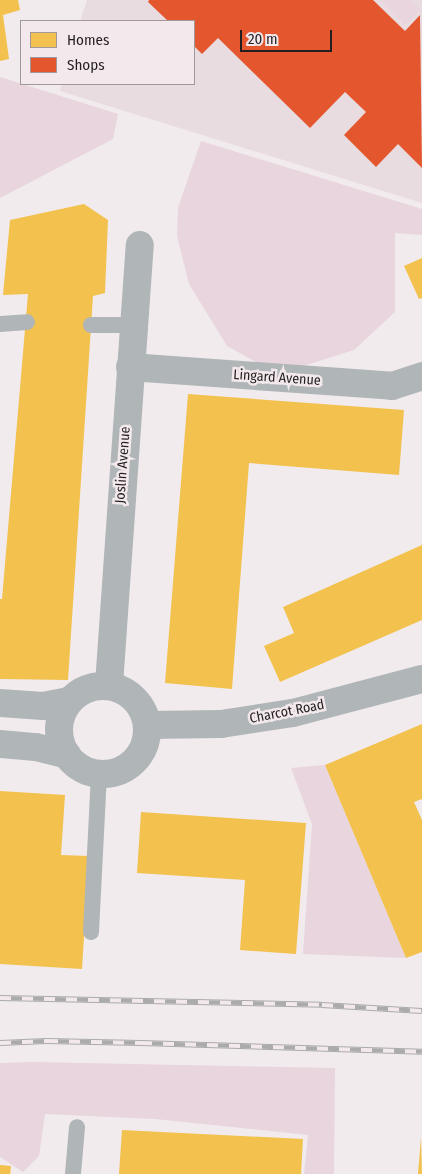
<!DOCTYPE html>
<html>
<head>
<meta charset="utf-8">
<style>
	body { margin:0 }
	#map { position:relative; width:422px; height:1174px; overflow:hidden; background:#f1ebed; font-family:"Fira Sans Condensed",sans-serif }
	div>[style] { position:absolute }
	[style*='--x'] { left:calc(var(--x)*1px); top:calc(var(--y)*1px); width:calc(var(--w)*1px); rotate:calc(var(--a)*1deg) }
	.built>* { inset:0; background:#e9dce1 }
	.green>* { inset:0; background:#e9d5dd }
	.homes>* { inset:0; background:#f2c14e; transform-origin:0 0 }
	.shops>* { inset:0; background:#e4572e }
	.service>* { height:16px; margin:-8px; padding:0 8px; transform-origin:8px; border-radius:8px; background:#b0b5b7 }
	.minor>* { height:28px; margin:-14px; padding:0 14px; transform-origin:14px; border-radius:14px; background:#b0b5b7 }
	.minor>.ring { margin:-14px; padding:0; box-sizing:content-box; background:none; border:28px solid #b0b5b7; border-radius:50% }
	.rail>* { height:5.5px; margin-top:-2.75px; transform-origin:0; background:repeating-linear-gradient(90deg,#f3e9ec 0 11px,#ababac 0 22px); box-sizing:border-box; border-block:1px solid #ababac }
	span { translate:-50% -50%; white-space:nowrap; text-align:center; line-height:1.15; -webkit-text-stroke:5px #f3e9ec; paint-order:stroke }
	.street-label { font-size:14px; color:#231f20 }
	.legend { position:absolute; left:20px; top:20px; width:175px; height:65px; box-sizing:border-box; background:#f3e9ec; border:1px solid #a0989a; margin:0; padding:6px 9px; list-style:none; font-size:15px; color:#231f20 }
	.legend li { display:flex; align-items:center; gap:10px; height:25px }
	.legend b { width:25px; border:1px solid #a0989a }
	.scale { position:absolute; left:240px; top:30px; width:92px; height:22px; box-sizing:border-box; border:2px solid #231f20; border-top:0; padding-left:6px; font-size:15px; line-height:18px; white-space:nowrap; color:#231f20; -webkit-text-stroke:4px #f3e9ec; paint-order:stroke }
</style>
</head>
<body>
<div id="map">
	<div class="built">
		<i style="clip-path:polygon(87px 0,422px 0,422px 203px,60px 91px,62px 84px,194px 84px,194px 21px,80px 21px)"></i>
	</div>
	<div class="green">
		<i style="clip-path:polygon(380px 0,411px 0,421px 10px,405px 25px)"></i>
		<i style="clip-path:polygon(0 77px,118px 114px,113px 139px,0 198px)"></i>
		<i style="clip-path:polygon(201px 141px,422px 209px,422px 235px,395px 233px,395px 312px,354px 350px,278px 374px,227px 346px,189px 284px,177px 236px,178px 208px)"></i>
		<i style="clip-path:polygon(325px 765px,406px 958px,303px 954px,312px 824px,291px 768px)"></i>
		<i style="clip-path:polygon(33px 1062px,335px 1068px,334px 1174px,304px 1174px,308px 1135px,155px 1119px,45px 1114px,39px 1156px,23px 1172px,0 1157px,0 1063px)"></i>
	</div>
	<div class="homes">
		<i style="clip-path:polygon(0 0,18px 0,20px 10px,3px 15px,9px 59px,0 61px)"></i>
		<i style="clip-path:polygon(84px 204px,108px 220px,105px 293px,93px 296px,68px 680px,0 679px,0 599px,2px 599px,28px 294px,3px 295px,10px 220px)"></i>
		<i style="clip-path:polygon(422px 258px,422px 298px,419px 299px,404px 266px)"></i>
		<i style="clip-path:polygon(188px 394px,404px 410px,399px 475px,249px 463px,232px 689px,165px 683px)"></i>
		<i style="clip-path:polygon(422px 545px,422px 620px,280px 682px,264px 646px,294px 633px,283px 607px)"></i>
		<i style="clip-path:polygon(422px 724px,422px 799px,414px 802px,422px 820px,422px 952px,406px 958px,325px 765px)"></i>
		<i style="clip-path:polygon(0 791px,65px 795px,61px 855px,89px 856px,82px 969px,0 964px)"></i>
		<i style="clip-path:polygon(141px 812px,306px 823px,296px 954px,240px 950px,245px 880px,137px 873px)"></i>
		<i style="clip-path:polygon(122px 1130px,303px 1139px,301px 1174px,119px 1174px)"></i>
		<i style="clip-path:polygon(421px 1137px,422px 1174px,418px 1174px)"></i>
		<i style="left:0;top:1165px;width:11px;height:9px;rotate:5deg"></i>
	</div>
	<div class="shops">
		<i style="clip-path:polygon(149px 0,373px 0,405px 31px,420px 15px,422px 168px,398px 144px,376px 167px,344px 135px,366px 112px,345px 92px,310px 128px,218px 38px,202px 54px,194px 46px,194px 21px,168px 21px,148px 2px)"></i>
	</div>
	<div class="service">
		<i style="--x:0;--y:324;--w:27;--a:-4"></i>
		<i style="--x:91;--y:325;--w:42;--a:0"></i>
		<i style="--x:91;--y:932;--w:157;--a:-87.1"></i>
		<i style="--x:73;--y:1174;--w:47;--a:-85.1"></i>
	</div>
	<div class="minor">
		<i style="--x:130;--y:367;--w:263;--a:4.1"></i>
		<i style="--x:392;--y:386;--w:32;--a:-18"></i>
		<i style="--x:109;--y:685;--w:441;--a:-86"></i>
		<i class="ring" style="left:59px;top:686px;width:60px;height:60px"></i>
		<i style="--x:0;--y:703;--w:43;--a:4"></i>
		<i style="--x:43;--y:706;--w:26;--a:-11"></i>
		<i style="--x:148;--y:725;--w:73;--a:-0.8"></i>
		<i style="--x:221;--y:724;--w:73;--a:-8.7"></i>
		<i style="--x:293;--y:713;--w:133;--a:-14.8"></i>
		<i style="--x:0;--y:744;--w:36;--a:5"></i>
		<i style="--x:36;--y:747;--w:32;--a:14"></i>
	</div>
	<div class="rail">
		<i style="--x:0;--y:998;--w:322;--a:1.2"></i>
		<i style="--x:322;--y:1005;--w:100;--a:3.4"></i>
		<i style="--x:0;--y:1043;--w:47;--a:-2.4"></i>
		<i style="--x:47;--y:1041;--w:94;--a:1.2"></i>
		<i style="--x:141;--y:1043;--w:281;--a:1.8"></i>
	</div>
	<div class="street-label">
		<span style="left:277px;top:378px;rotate:4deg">Lingard Avenue</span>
		<span style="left:123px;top:465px;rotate:-86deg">Joslin Avenue</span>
		<span style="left:287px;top:712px;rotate:-11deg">Charcot Road</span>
	</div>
	<ul class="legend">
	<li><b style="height:14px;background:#f2c14e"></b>Homes</li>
	<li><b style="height:14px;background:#e4572e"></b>Shops</li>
	</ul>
	<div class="scale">20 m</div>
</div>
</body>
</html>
